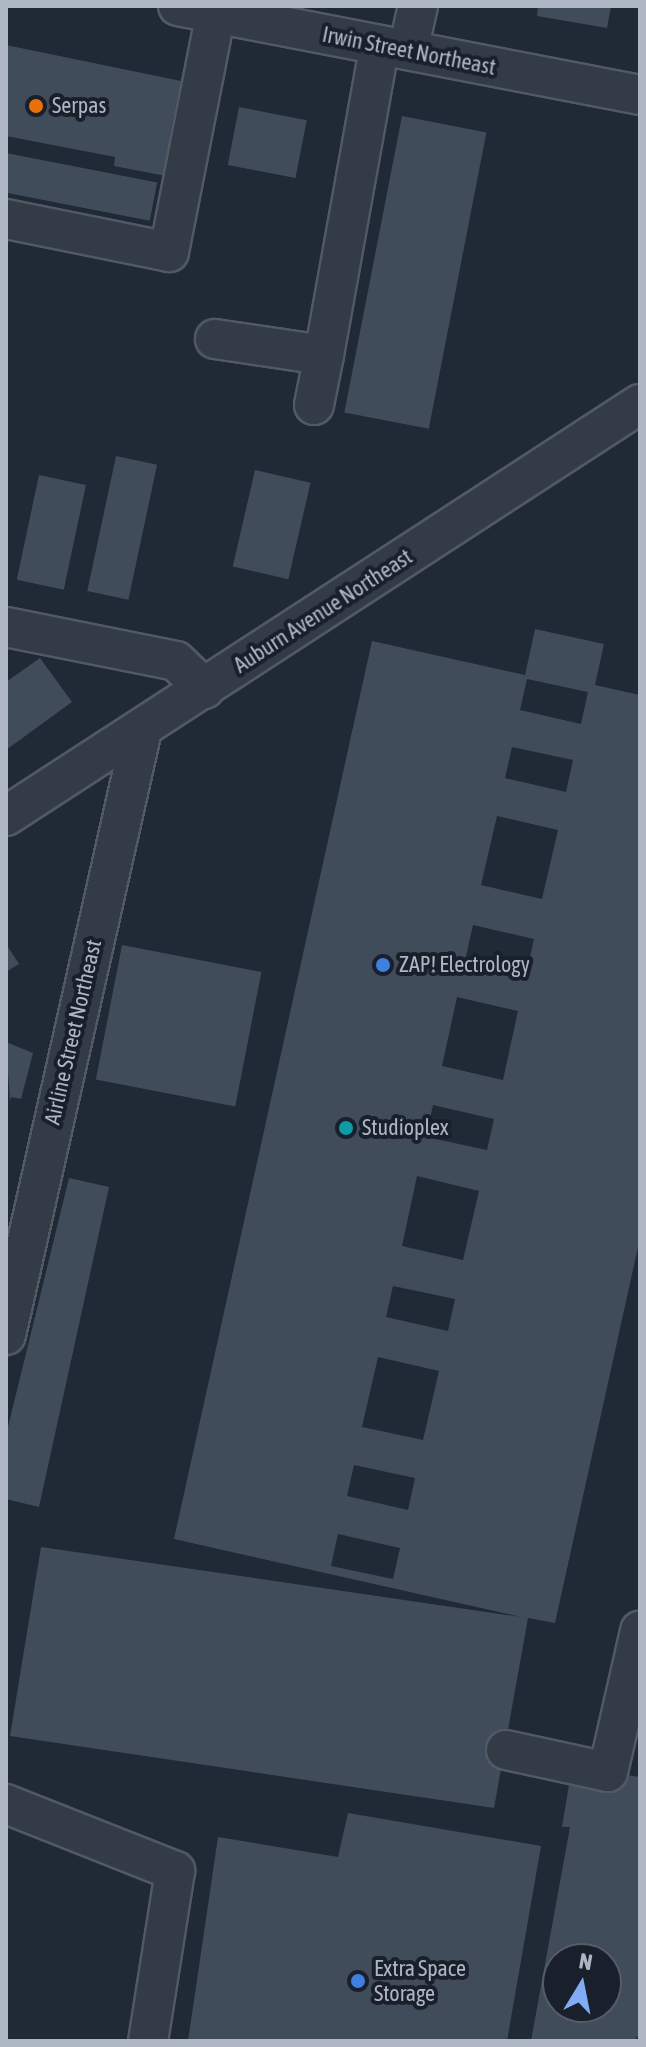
<!DOCTYPE html>
<html>
<head>
<meta charset="utf-8">
<style>
	body { margin:0 }
	#map { position:relative; width:646px; height:2047px; overflow:hidden; background:#202936; font-family:"Asap Condensed",sans-serif }
	div>[style] { position:absolute }
	[style*='--x'] { left:calc(var(--x)*1px); top:calc(var(--y)*1px); width:calc(var(--w)*1px); rotate:calc(var(--a)*1deg) }
	.building>* { inset:0; background:#414c5b; transform-origin:0 0 }
	.roads { filter:drop-shadow(2px 0 #515965) drop-shadow(-2px 0 #515965) drop-shadow(0 2px #515965) drop-shadow(0 -2px #515965) }
	.minor>* { height:38px; margin:-19px; padding:0 19px; transform-origin:19px; border-radius:19px; background:#333b47 }
	.dots>* { width:22px; height:22px; translate:-50% -50%; box-sizing:border-box; border:4px solid #19202b; border-radius:50% }
	span { translate:-50% -50%; white-space:nowrap; text-align:center; line-height:1.15; -webkit-text-stroke:8px #19202b; paint-order:stroke }
	.street-label { font-size:22px; color:#aeb6c4 }
	.poi-label { font-size:22px; color:#aeb6c4 }
	.left { translate:0 -50%; text-align:left }
	.frame { position:absolute; inset:0; border:8px solid #aeb6c4; pointer-events:none }
	.north { position:absolute; left:542px; top:1943px; width:80px; height:80px; box-sizing:border-box; background:#19202b; border:2px solid #555c68; border-radius:50%; rotate:10deg; font-size:22px; font-weight:700; line-height:32px; text-align:center; color:#aeb6c4 }
	.north::after { content:''; display:block; margin:auto; width:28px; height:36px; background:#81abf5; clip-path:polygon(50% 0,100% 100%,50% 72%,0 100%) }
</style>
</head>
<body>
<div id="map">
	<div class="building">
		<i style="clip-path:polygon(538px 6px,611px 6px,607px 28px,537px 16px)"></i>
		<i style="clip-path:polygon(6px 45px,181px 81px,170px 135px,180px 137px,171px 177px,114px 166px,115px 157px,6px 136px)"></i>
		<i style="left:239px;top:107px;width:69px;height:59px;rotate:11deg"></i>
		<i style="left:402px;top:116px;width:86px;height:302px;rotate:11deg"></i>
		<i style="left:6px;top:153px;width:154px;height:39px;rotate:11deg"></i>
		<i style="left:116px;top:456px;width:42px;height:138px;rotate:12deg"></i>
		<i style="left:255px;top:470px;width:57px;height:99px;rotate:13deg"></i>
		<i style="left:39px;top:475px;width:48px;height:107px;rotate:12deg"></i>
		<i style="clip-path:polygon(evenodd,535px 629px,604px 644px,595px 685px,640px 695px,640px 1238px,555px 1623px,528px 1618px,494px 1808px,10px 1736px,41px 1547px,521px 1617px,174px 1539px,372px 641px,525px 675px,535px 629px,527px 679px,588px 692px,581px 724px,520px 710px,527px 679px,535px 629px,512px 747px,573px 760px,566px 792px,505px 778px,512px 747px,535px 629px,497px 816px,558px 830px,542px 899px,481px 885px,497px 816px,535px 629px,473px 925px,534px 939px,527px 970px,466px 956px,473px 925px,535px 629px,457px 997px,518px 1011px,503px 1080px,442px 1066px,457px 997px,535px 629px,433px 1105px,494px 1119px,487px 1150px,426px 1137px,433px 1105px,535px 629px,417px 1176px,479px 1191px,463px 1260px,402px 1246px,417px 1176px,535px 629px,393px 1286px,455px 1299px,448px 1331px,386px 1317px,393px 1286px,535px 629px,378px 1357px,439px 1371px,423px 1440px,362px 1427px,378px 1357px,535px 629px,354px 1465px,415px 1478px,408px 1510px,347px 1496px,354px 1465px,535px 629px,338px 1534px,400px 1548px,393px 1579px,331px 1566px,338px 1534px)"></i>
		<i style="clip-path:polygon(40px 658px,72px 702px,6px 750px,6px 682px)"></i>
		<i style="clip-path:polygon(6px 944px,19px 964px,6px 972px)"></i>
		<i style="left:122px;top:945px;width:142px;height:137px;rotate:11deg"></i>
		<i style="clip-path:polygon(6px 1042px,33px 1053px,21px 1099px,11px 1097px,10px 1102px)"></i>
		<i style="clip-path:polygon(69px 1178px,109px 1187px,39px 1507px,6px 1499px,6px 1435px)"></i>
		<i style="clip-path:polygon(evenodd,572px 1767px,640px 1777px,640px 2033px,634px 2041px,531px 2041px,570px 1827px,562px 1827px,572px 1767px,558px 1959px,606px 1959px,606px 2007px,558px 2007px,558px 1959px)"></i>
		<i style="clip-path:polygon(348px 1813px,541px 1846px,507px 2041px,188px 2041px,218px 1837px,338px 1857px)"></i>
	</div>
	<div class="roads">
		<div class="minor">
			<i style="--x:178;--y:6;--w:470;--a:10.9"></i>
			<i style="--x:408;--y:50;--w:45;--a:-77.2"></i>
			<i style="--x:6;--y:219;--w:166;--a:11.4"></i>
			<i style="--x:169;--y:252;--w:244;--a:-78.9"></i>
			<i style="--x:215;--y:339;--w:110;--a:8.4"></i>
			<i style="--x:324;--y:355;--w:315;--a:-79.8"></i>
			<i style="--x:314;--y:405;--w:51;--a:-78.7"></i>
			<i style="--x:6;--y:627;--w:173;--a:11.3"></i>
			<i style="--x:176;--y:661;--w:40;--a:44"></i>
			<i style="--x:6;--y:816;--w:756;--a:-33.02"></i>
			<i style="--x:6;--y:1335;--w:620;--a:-77.33"></i>
			<i style="--x:506;--y:1750;--w:104;--a:12.2"></i>
			<i style="--x:608;--y:1772;--w:145;--a:-77.2"></i>
			<i style="--x:6;--y:1804;--w:182;--a:21.6"></i>
			<i style="--x:175;--y:1871;--w:172;--a:99"></i>
		</div>
	</div>
	<div class="dots">
		<i style="left:36px;top:106px;background:#e8710a"></i>
		<i style="left:383px;top:965px;background:#3f7fe0"></i>
		<i style="left:346px;top:1128px;background:#0f9aa8"></i>
		<i style="left:358px;top:1981px;background:#3f7fe0"></i>
	</div>
	<div class="street-label">
		<span style="left:409px;top:51px;rotate:11deg">Irwin Street Northeast</span>
		<span style="left:323px;top:611px;rotate:-33deg">Auburn Avenue Northeast</span>
		<span style="left:73px;top:1032px;rotate:-77deg">Airline Street Northeast</span>
	</div>
	<div class="poi-label">
		<span class="left" style="left:52px;top:106px">Serpas</span>
		<span class="left" style="left:399px;top:965px">ZAP! Electrology</span>
		<span class="left" style="left:362px;top:1128px">Studioplex</span>
		<span class="left" style="left:374px;top:1981px">Extra Space<br>Storage</span>
	</div>
	<div class="frame"></div>
	<div class="north">N</div>
</div>
</body>
</html>
